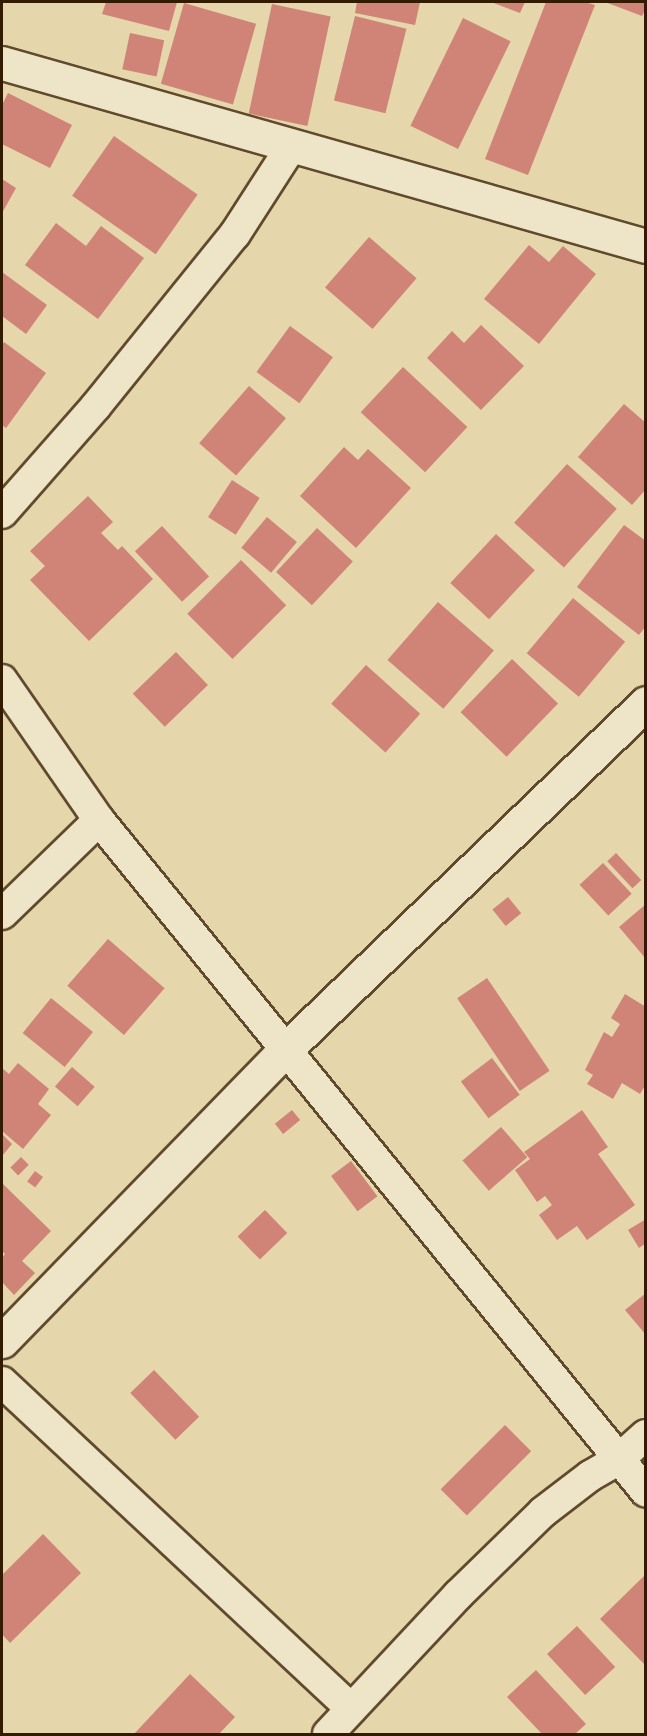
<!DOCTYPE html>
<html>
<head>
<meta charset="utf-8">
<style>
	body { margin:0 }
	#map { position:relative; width:647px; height:1736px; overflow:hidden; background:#e5d6ab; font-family:"Libre Bodoni",serif }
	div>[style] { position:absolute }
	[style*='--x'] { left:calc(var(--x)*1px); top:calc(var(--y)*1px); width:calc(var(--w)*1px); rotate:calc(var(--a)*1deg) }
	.building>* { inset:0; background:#cf8477; transform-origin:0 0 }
	.roads { filter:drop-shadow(2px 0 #604a2c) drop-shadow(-2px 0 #604a2c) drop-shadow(0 2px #604a2c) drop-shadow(0 -2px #604a2c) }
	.minor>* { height:30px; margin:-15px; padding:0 15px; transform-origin:15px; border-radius:15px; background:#eee4c8 }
	.tertiary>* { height:33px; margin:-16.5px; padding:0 16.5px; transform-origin:16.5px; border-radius:16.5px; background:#eee4c8 }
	span { translate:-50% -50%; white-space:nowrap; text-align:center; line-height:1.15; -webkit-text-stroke:4.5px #eee4c8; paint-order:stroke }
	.frame { position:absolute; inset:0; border:3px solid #331b02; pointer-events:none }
</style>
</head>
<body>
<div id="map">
	<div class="building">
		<i style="clip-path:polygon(106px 2px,177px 2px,169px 31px,102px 14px)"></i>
		<i style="clip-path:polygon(357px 2px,420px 2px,415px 25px,355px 13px)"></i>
		<i style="clip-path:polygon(491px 2px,525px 2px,520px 13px)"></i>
		<i style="clip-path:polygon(546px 2px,585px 2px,595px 5px,528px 175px,485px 159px)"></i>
		<i style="clip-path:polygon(605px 2px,646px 2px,646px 8px,642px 16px)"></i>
		<i style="left:184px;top:3px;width:75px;height:84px;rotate:16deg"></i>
		<i style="left:272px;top:4px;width:60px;height:112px;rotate:12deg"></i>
		<i style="left:355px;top:16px;width:53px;height:87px;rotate:14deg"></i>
		<i style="left:463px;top:18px;width:53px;height:120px;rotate:26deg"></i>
		<i style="left:130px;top:33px;width:35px;height:37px;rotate:12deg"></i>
		<i style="clip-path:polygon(8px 93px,72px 125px,50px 168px,2px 144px,2px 105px)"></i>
		<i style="left:114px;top:136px;width:102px;height:73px;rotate:35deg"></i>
		<i style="clip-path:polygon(2px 179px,16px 188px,2px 213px)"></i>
		<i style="clip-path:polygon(56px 223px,86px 246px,101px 226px,144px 258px,98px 319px,25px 265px)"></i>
		<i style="left:369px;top:237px;width:63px;height:67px;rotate:41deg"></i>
		<i style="clip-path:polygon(529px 245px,549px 262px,563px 246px,596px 274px,539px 344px,484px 299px)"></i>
		<i style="clip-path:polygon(2px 272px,47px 305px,26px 334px,2px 316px)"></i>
		<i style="clip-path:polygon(481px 325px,524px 366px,481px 410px,427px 358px,452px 331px,464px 343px)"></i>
		<i style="left:290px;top:326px;width:53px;height:57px;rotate:36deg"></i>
		<i style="clip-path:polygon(4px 342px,46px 373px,6px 428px,2px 425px,2px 346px)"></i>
		<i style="left:403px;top:367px;width:88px;height:62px;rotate:43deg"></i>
		<i style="left:249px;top:386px;width:49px;height:76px;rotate:41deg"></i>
		<i style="clip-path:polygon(624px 404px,646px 423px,646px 489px,632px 505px,578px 457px)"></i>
		<i style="clip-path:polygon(344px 447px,358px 460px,368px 449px,411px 488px,356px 548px,300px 496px)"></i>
		<i style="left:567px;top:464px;width:67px;height:79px;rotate:42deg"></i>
		<i style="left:232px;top:480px;width:33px;height:44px;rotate:33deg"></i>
		<i style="clip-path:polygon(88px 496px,113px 522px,101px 533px,118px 550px,122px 546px,153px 579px,89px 641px,30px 580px,45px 566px,30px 551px)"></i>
		<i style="left:267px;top:517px;width:39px;height:40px;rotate:40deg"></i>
		<i style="clip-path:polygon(624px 525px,646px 541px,646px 626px,639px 635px,577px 587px)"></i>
		<i style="left:162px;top:526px;width:69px;height:37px;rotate:47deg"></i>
		<i style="left:317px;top:528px;width:49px;height:60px;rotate:43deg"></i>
		<i style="left:496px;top:534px;width:53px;height:67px;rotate:43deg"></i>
		<i style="left:241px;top:560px;width:64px;height:76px;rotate:45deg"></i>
		<i style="left:573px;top:598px;width:68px;height:72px;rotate:40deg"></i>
		<i style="left:438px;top:602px;width:74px;height:77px;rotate:41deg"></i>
		<i style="left:176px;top:652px;width:46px;height:60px;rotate:46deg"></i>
		<i style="left:512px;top:659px;width:64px;height:74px;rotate:44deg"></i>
		<i style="left:366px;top:665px;width:73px;height:52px;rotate:42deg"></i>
		<i style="left:616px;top:853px;width:37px;height:12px;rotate:47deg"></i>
		<i style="left:603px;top:863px;width:42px;height:32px;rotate:47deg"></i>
		<i style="left:508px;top:897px;width:21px;height:20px;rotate:51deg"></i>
		<i style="clip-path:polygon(646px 904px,646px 959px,619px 927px)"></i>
		<i style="left:108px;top:939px;width:75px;height:62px;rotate:41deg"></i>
		<i style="left:487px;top:978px;width:112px;height:36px;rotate:56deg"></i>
		<i style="clip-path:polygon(625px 994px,646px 1007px,646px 1084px,640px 1094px,622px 1083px,613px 1099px,587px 1084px,593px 1075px,585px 1070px,604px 1032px,612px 1037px,620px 1024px,611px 1018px)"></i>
		<i style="left:51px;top:998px;width:54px;height:45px;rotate:39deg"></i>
		<i style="left:492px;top:1058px;width:46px;height:39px;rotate:53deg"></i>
		<i style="clip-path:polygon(18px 1063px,49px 1089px,38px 1104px,51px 1115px,23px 1149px,2px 1131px,2px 1068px,9px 1074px)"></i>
		<i style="left:72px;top:1067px;width:30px;height:26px;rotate:41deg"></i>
		<i style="left:292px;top:1110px;width:13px;height:22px;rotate:51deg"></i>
		<i style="clip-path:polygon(582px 1110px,608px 1147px,598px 1154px,635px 1205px,587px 1240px,577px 1226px,557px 1240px,539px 1215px,552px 1205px,545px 1196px,537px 1202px,515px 1170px,530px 1159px,524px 1152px)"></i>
		<i style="left:501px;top:1127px;width:40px;height:51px;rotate:49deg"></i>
		<i style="clip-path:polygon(2px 1134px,12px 1144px,2px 1156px)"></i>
		<i style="left:21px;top:1157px;width:11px;height:15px;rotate:45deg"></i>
		<i style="left:351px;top:1161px;width:44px;height:25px;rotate:53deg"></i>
		<i style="left:35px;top:1171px;width:10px;height:13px;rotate:37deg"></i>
		<i style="clip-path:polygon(3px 1184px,51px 1231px,22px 1261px,35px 1273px,14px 1295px,2px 1282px,2px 1258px,5px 1254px,2px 1251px)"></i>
		<i style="left:265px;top:1210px;width:32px;height:38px;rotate:46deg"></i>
		<i style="clip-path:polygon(646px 1219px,646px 1243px,639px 1248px,628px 1230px)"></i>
		<i style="clip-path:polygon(646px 1293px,646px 1335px,625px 1310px)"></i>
		<i style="left:154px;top:1370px;width:65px;height:33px;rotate:46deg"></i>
		<i style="left:505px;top:1425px;width:37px;height:91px;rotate:45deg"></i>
		<i style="clip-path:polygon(43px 1534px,81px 1573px,10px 1643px,2px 1634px,2px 1575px)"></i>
		<i style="clip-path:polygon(646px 1574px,646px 1666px,600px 1619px)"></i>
		<i style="left:577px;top:1626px;width:56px;height:41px;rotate:47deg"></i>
		<i style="clip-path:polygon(536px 1670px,586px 1724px,575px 1734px,542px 1734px,507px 1697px)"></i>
		<i style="clip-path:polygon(190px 1674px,235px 1717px,219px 1734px,134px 1734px)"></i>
	</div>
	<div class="roads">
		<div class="minor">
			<i style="--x:2;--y:513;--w:142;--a:-48.7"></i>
			<i style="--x:96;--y:406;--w:221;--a:-51.1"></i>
			<i style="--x:235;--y:234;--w:103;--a:-57.2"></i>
			<i style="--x:2;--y:680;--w:170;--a:55.3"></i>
			<i style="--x:99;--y:820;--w:866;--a:50.85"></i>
			<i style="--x:2;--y:914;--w:135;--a:-44.1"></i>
			<i style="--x:2;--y:1382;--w:478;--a:43.1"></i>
			<i style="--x:328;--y:1734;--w:190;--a:-46.9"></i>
			<i style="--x:458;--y:1595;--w:119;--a:-44.3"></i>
			<i style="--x:543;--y:1512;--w:59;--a:-37.5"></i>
			<i style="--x:590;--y:1476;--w:34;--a:-30"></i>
			<i style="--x:619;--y:1459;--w:36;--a:-42"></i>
		</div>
		<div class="tertiary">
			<i style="--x:2;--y:63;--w:669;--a:15.86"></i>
			<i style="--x:2;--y:1341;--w:405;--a:-45.8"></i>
			<i style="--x:284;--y:1051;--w:502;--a:-43.87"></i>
		</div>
	</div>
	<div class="frame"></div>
</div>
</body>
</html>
